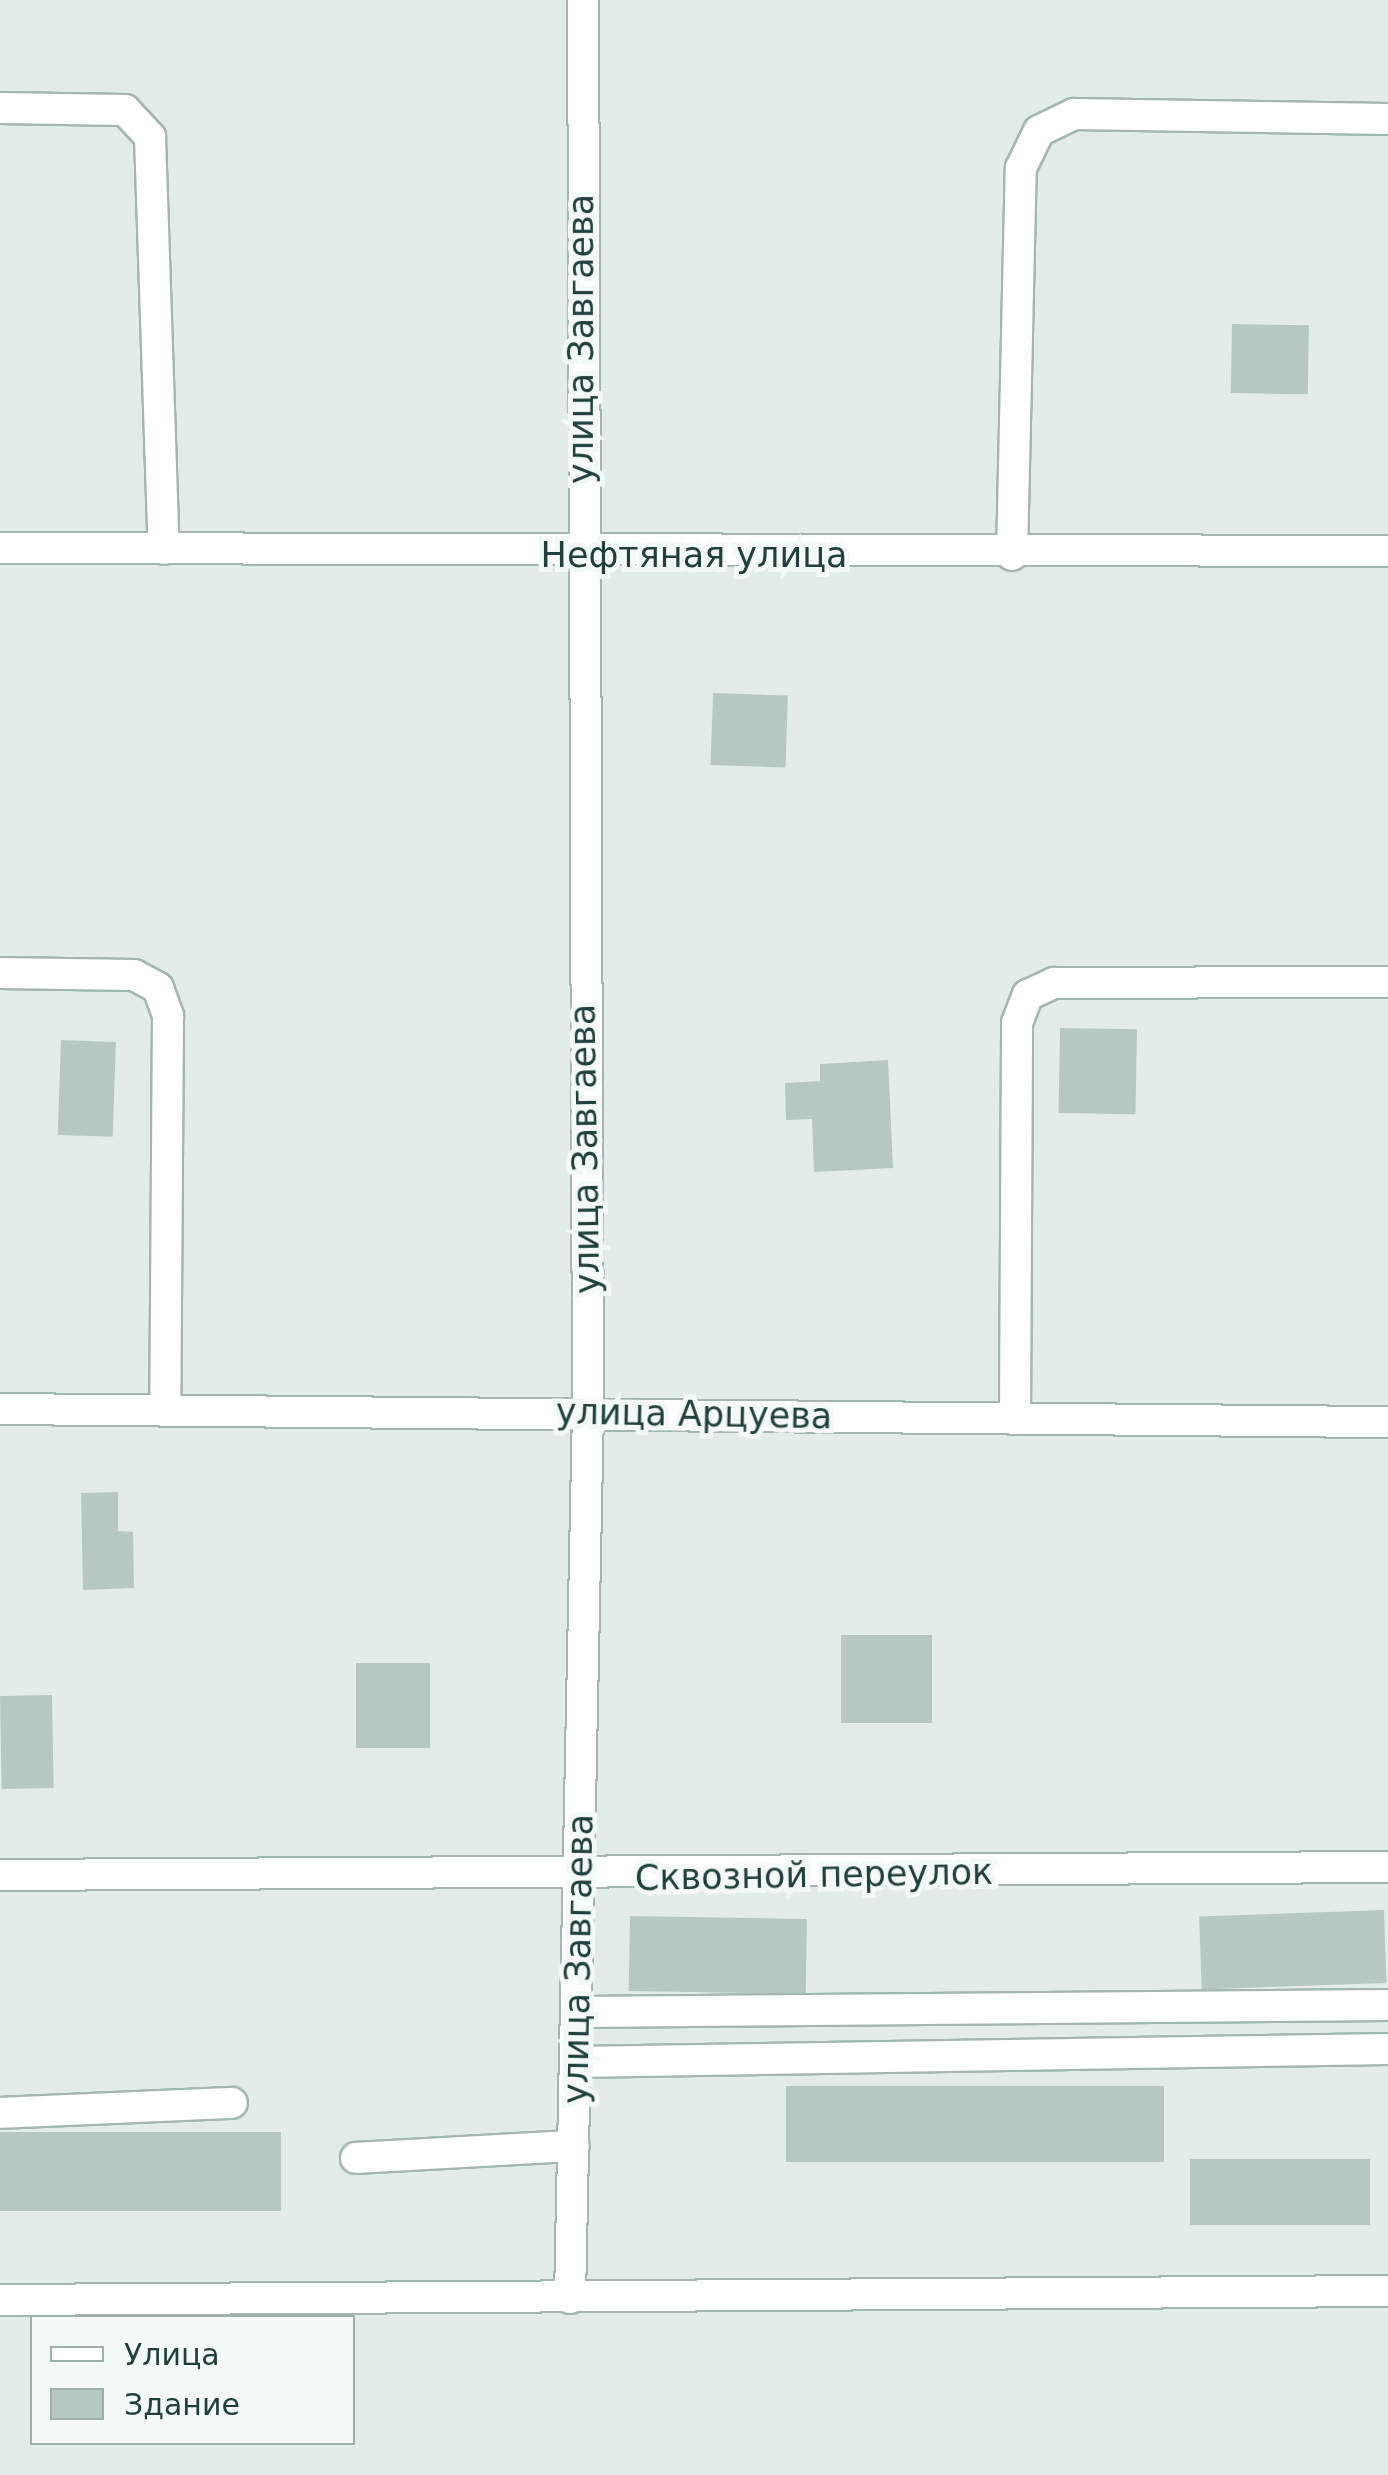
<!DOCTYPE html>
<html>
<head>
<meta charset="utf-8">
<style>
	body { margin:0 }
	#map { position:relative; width:1388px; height:2475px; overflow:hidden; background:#e2edea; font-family:"DejaVu Sans",sans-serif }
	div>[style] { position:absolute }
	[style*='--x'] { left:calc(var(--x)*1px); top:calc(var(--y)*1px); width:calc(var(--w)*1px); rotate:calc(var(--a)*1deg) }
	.building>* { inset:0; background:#b7c8c3; transform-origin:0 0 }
	.roads { filter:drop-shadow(2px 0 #a4b6b2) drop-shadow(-2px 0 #a4b6b2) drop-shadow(0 2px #a4b6b2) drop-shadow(0 -2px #a4b6b2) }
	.street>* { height:30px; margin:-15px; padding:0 15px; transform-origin:15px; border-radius:15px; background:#fff }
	span { translate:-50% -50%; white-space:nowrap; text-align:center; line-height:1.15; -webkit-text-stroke:10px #f3f9f7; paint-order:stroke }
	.street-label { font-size:35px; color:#21403b }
	.legend { position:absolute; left:30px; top:2315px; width:325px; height:130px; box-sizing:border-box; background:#f3f9f7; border:2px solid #9fafac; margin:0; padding:12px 18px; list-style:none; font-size:30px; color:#21403b }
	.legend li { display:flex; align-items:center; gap:20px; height:50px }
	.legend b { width:50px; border:2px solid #9fafac }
</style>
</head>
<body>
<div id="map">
	<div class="building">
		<i style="left:1232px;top:324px;width:77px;height:69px;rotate:1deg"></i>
		<i style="left:713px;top:693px;width:75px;height:72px;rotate:2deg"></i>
		<i style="left:1060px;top:1028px;width:77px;height:85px;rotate:1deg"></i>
		<i style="left:61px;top:1040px;width:55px;height:95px;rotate:2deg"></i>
		<i style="clip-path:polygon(888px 1060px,893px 1168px,814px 1172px,812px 1119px,786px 1120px,785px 1083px,820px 1081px,820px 1064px)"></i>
		<i style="clip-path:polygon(118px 1492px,118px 1531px,133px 1532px,134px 1588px,83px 1590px,81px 1493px)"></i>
		<i style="left:932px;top:1635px;width:88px;height:91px;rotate:90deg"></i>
		<i style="left:430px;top:1663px;width:85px;height:74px;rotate:90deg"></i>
		<i style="left:52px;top:1695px;width:93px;height:52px;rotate:89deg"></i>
		<i style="left:1384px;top:1910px;width:73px;height:185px;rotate:88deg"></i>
		<i style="left:630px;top:1916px;width:177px;height:75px;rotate:1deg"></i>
		<i style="left:1164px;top:2086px;width:76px;height:378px;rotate:90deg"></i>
		<i style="left:281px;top:2132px;width:79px;height:281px;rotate:90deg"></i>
		<i style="left:1370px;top:2159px;width:66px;height:180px;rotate:90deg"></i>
	</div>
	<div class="roads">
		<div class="street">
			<i style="--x:0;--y:108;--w:125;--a:0.9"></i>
			<i style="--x:125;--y:110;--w:37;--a:47"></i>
			<i style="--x:150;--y:137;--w:412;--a:88.1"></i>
			<i style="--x:0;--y:548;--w:1388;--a:0.12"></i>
			<i style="--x:1012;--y:555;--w:387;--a:-88.7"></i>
			<i style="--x:1021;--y:168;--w:41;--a:-64.1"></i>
			<i style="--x:1039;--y:131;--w:39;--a:-26"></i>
			<i style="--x:1074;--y:114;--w:314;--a:0.9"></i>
			<i style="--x:0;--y:973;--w:134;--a:0.9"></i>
			<i style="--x:134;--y:975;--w:27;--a:28"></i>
			<i style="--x:158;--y:988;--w:30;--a:70"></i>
			<i style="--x:168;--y:1016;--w:393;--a:90.4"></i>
			<i style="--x:0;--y:1409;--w:1388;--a:0.54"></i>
			<i style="--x:1015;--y:1419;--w:396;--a:-89.7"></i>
			<i style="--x:1017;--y:1023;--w:30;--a:-69"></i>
			<i style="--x:1028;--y:995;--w:29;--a:-25"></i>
			<i style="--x:1054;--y:983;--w:334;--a:-0.2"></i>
			<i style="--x:0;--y:1875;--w:1388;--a:-0.33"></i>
			<i style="--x:577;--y:2012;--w:811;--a:-0.49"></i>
			<i style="--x:576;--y:2062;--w:812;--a:-0.92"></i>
			<i style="--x:0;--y:2113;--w:232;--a:-2.5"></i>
			<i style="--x:356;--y:2158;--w:218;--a:-3.2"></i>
			<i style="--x:570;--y:2298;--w:886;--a:-88.84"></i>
			<i style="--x:588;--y:1412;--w:1412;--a:-90.2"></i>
			<i style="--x:0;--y:2300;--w:1388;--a:-0.37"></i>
		</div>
	</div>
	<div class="street-label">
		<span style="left:581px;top:339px;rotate:-90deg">улица Завгаева</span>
		<span style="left:694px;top:555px">Нефтяная улица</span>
		<span style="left:585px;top:1149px;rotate:-91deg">улица Завгаева</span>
		<span style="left:694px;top:1414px;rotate:1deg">улица Арцуева</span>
		<span style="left:814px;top:1875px;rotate:-1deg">Сквозной переулок</span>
		<span style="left:578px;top:1959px;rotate:-89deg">улица Завгаева</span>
	</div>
	<ul class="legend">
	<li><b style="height:12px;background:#fff"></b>Улица</li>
	<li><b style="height:28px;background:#b7c8c3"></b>Здание</li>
	</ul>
</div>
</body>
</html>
